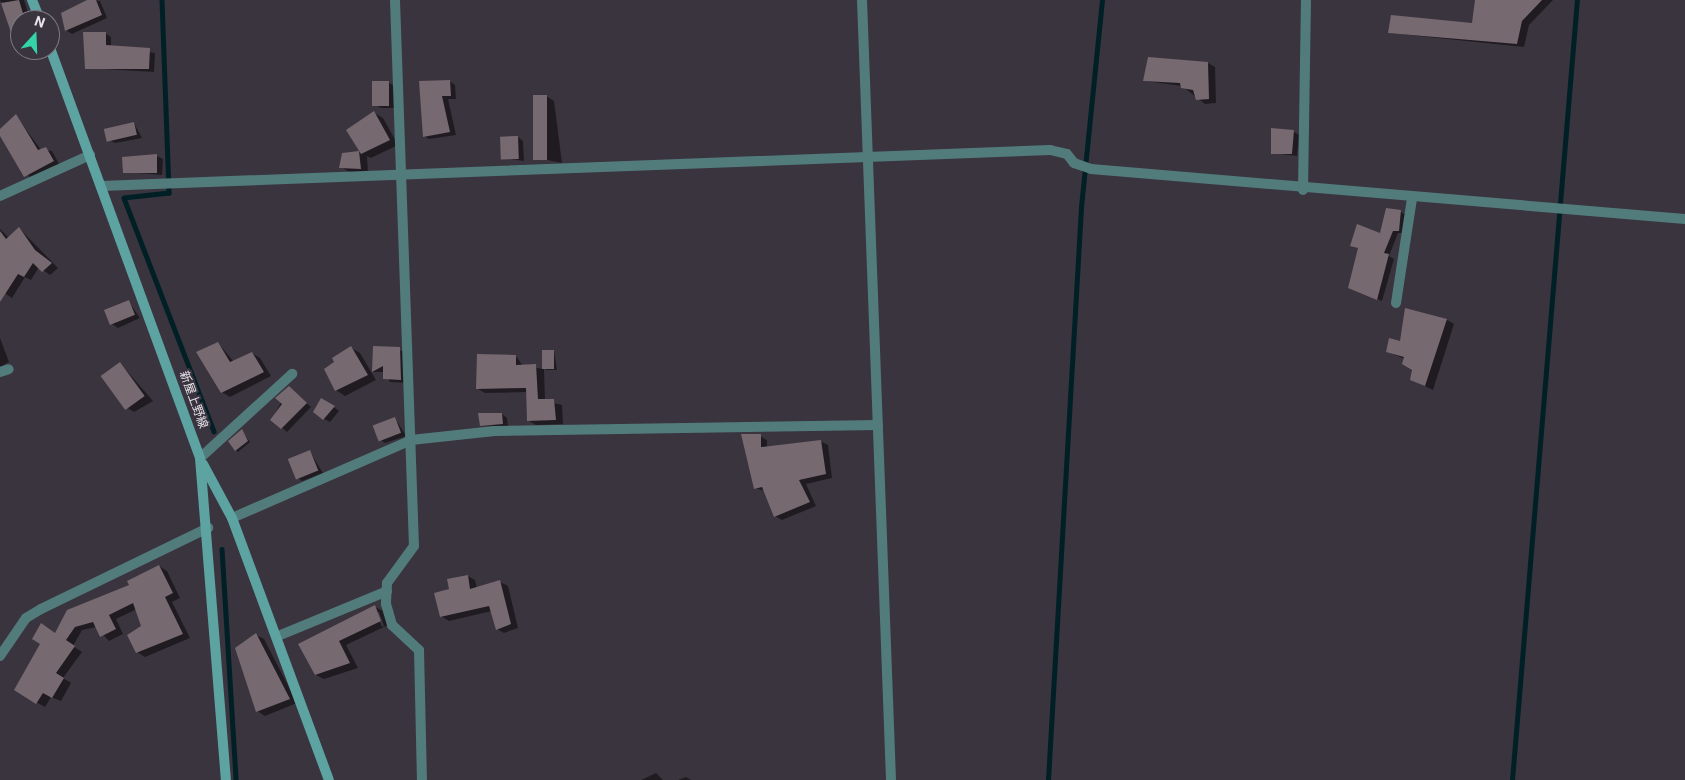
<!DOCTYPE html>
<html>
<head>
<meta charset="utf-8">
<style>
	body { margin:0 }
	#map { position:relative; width:1685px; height:780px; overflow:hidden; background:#3a343f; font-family:Roboto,"Noto Sans JP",sans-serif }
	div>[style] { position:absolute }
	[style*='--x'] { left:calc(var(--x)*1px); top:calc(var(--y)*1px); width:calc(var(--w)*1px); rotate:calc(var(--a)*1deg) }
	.shadow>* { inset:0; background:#0007 }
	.stream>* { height:4.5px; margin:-2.25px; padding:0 2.25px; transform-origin:2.25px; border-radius:2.25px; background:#002026 }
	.building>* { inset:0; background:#776970; transform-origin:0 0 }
	.street>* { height:10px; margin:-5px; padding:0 5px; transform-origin:5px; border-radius:5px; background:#527c7b }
	.secondary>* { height:10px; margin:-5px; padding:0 5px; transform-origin:5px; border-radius:5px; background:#5ca3a1 }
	span { translate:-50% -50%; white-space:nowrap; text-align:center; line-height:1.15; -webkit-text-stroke:4px #3a343f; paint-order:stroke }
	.street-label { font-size:12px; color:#e7e3eb }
	.north { position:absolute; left:10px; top:10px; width:50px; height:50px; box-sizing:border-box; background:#3a343f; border:1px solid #7f7a84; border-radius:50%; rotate:20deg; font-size:14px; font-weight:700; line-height:20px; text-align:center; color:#e7e3eb }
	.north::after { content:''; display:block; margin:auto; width:18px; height:22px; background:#33d4a8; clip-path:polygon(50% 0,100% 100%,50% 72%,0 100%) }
</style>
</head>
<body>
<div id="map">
	<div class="shadow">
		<i style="clip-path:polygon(0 0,24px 0,30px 20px,20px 20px,20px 36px)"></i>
		<i style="clip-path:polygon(90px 0,100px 1px,107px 18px,72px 34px,66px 30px)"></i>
		<i style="clip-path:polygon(1476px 0,1553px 0,1529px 25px,1524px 47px,1390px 33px,1473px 24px)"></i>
		<i style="clip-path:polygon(105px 33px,111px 37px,111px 46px,155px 53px,154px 72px,86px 68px)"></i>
		<i style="clip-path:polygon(1208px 63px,1215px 67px,1216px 103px,1205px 104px,1182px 86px,1145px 81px)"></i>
		<i style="clip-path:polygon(449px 81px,455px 85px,456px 99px,448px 99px,456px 135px,429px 139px,424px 136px,420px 82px)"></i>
		<i style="clip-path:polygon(388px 82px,394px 86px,396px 108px,381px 108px,375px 105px)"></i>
		<i style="clip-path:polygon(546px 96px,554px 101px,562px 163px,542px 159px)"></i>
		<i style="clip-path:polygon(374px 113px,383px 118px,398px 145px,371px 158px,367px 156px,368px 173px,349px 172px,341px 167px,343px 154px,362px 152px)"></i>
		<i style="clip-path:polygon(16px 116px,41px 150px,52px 151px,59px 164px,31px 179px,0 135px)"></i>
		<i style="clip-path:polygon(134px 123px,142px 138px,115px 143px,109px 140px)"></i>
		<i style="clip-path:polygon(1294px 132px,1299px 135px,1297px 156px,1272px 153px)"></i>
		<i style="clip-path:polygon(518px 137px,523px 141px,524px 161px,502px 158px)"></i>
		<i style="clip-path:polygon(157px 156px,163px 159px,162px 175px,125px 172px)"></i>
		<i style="clip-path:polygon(1401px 212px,1406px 215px,1404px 233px,1398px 233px,1389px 256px,1394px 259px,1382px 301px,1355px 290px,1359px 249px,1352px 245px,1381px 235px)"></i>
		<i style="clip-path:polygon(19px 228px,58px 268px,50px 275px,39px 267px,31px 280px,25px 277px,12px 298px,0 290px,0 229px,9px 238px)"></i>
		<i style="clip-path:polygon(129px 302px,140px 318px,118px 328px,112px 324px)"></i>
		<i style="clip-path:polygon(1447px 320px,1454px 324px,1433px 390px,1419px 383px,1405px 359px,1388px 352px)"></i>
		<i style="clip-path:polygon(0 338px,9px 362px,0 367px)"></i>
		<i style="clip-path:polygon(218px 343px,234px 362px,252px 353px,260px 358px,271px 376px,230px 397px,222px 392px)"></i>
		<i style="clip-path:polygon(351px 348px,360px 353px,376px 380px,345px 396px,336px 390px,326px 369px)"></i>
		<i style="clip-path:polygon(374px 348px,405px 351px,407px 383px,390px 382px,384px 372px,373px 372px)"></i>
		<i style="clip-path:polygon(554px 351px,557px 370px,546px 370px,544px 368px)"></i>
		<i style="clip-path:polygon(516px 356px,523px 366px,544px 369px,545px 401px,562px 405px,563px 424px,536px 425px,529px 421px,527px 392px,485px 393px,478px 389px)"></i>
		<i style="clip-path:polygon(120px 363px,153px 401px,134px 412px,126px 407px)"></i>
		<i style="clip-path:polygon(289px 388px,311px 407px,287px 432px,272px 419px)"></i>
		<i style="clip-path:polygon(327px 402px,339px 411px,330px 422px,324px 419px)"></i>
		<i style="clip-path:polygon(502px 414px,507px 418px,508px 427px,481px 425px)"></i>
		<i style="clip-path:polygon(395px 418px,406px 436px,385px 443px,379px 439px)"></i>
		<i style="clip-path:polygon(242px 431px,250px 442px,238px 452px,236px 450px)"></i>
		<i style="clip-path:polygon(760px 436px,767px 440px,767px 447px,820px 441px,828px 445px,832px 478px,806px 484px,816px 506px,782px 520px,775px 516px,765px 491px,755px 488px)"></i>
		<i style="clip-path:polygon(310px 452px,323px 473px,302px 481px,297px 477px)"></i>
		<i style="clip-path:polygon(159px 566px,167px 571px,180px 598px,172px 602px,190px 638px,145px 657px,137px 652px,142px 627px,137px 609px,116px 619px,123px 634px,109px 641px,96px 627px,82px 630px,73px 646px,82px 652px,63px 678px,71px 683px,61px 701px,51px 697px,45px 707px,15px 690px,56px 634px)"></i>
		<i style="clip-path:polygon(468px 576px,475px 580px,477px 589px,500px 582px,508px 586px,518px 628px,504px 633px,497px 629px,492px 611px,449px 621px,441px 616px,450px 590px)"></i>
		<i style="clip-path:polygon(evenodd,375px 607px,383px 611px,388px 625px,346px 645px,358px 668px,324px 679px,316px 675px,300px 645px,375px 607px,376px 612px,379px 612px,384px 626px,382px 627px,376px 612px)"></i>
		<i style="clip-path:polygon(256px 635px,264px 639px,297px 703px,265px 716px,257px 711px)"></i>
		<i style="clip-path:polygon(656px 773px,663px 780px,641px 780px)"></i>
		<i style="clip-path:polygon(686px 777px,691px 780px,678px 780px)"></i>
	</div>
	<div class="stream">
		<i style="--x:162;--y:0;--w:193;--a:87.9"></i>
		<i style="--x:169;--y:193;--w:45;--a:173.7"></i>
		<i style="--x:124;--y:198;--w:250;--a:68.9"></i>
		<i style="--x:222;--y:549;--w:231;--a:86.5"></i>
		<i style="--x:1048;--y:780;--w:574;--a:-86.7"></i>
		<i style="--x:1081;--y:207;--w:208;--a:-84.2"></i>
		<i style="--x:1512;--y:780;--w:783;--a:-85.24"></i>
	</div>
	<div class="building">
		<i style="clip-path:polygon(19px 0,25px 20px,20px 20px,18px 53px,1px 3px)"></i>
		<i style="clip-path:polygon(87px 0,96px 0,102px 15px,65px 31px,61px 13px)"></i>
		<i style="clip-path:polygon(1475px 0,1542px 0,1522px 21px,1517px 44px,1388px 33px,1391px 15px,1472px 23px)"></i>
		<i style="clip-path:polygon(83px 32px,106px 32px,106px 45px,150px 48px,149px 69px,85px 69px)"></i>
		<i style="clip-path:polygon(1148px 57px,1208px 62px,1209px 99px,1196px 100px,1193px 90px,1181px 88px,1180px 83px,1143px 81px)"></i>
		<i style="clip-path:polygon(450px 80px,451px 96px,442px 96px,450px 132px,423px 137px,419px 81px)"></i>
		<i style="left:372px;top:81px;width:17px;height:25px"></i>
		<i style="left:533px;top:95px;width:14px;height:65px"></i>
		<i style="clip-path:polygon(374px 111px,390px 140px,361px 154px,346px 130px)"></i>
		<i style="clip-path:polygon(16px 114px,38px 150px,46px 147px,54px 161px,24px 177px,0 136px,0 129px)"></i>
		<i style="left:134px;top:122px;width:13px;height:31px;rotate:77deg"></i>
		<i style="clip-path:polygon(1271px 128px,1294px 130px,1292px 154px,1271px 154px)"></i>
		<i style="left:518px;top:136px;width:23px;height:18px;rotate:88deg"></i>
		<i style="clip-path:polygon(359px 151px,361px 169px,339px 168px,342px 153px)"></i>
		<i style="clip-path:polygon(157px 154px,157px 173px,123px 173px,122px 157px)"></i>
		<i style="clip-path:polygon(1386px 208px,1401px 210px,1399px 231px,1393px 231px,1384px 253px,1389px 254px,1377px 300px,1348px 288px,1358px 248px,1350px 246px,1357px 224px,1380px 233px)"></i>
		<i style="clip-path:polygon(19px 227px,35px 250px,52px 263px,42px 272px,33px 263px,24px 277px,18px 274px,0 302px,0 231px,6px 239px)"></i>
		<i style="left:129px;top:300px;width:16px;height:27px;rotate:68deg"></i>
		<i style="clip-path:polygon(1405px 308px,1447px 319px,1425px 386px,1410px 380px,1412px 370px,1402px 364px,1404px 357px,1386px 352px,1389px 338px,1400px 341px)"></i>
		<i style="clip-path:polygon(218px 342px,230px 362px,252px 352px,264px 372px,221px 393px,196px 352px)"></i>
		<i style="clip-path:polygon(351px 346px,368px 375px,335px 391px,324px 369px,334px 362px,332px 358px)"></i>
		<i style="clip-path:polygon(373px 346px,400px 347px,401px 380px,383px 379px,383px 366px,372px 372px)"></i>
		<i style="left:542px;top:350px;width:12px;height:19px"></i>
		<i style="clip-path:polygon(477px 354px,516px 355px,516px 365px,536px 364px,538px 399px,554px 399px,556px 420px,527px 421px,526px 388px,476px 389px)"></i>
		<i style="left:120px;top:362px;width:42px;height:24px;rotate:54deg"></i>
		<i style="clip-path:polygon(289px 386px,307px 403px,281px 429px,270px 420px,282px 404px,275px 398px)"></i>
		<i style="clip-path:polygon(321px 398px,335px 406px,323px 420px,313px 412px)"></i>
		<i style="clip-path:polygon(478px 413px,502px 413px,503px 424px,480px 426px)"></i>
		<i style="left:395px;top:417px;width:17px;height:24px;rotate:69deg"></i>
		<i style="clip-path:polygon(242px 429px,248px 441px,235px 451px,228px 441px)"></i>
		<i style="clip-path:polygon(741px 434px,761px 434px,761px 447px,821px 440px,826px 474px,799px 480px,810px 502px,774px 517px,762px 487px,754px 489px)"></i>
		<i style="left:310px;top:450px;width:22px;height:24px;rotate:68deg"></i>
		<i style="clip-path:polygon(159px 565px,173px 593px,165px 597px,183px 634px,136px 653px,127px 635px,141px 626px,133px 603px,109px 615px,116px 629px,100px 637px,93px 622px,75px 627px,66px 640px,75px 646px,56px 673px,64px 678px,52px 698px,43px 693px,36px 704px,14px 690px,40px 644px,32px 639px,41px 623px,55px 633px,67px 610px,129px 585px,127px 581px)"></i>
		<i style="clip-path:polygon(468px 575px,470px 589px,500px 580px,511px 624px,496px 630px,489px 606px,440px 617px,434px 593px,449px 589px,447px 579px)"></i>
		<i style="clip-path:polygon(375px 605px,381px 621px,339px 641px,350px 663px,315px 675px,298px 644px)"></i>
		<i style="clip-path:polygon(256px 633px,290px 699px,256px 712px,235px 648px)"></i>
	</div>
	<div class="street">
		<i style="--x:395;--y:0;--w:546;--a:88.01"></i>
		<i style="--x:414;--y:546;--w:46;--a:126.1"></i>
		<i style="--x:387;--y:583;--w:21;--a:93"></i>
		<i style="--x:386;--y:604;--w:22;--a:74"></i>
		<i style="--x:392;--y:625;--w:37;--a:43"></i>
		<i style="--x:419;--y:650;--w:130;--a:88.7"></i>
		<i style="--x:862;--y:0;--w:781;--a:87.87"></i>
		<i style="--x:101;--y:186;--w:950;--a:-2.17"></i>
		<i style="--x:1050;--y:150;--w:17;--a:13"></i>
		<i style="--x:1067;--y:154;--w:11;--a:52"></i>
		<i style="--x:1074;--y:163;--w:18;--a:19"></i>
		<i style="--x:1091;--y:169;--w:596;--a:4.81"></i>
		<i style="--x:1303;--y:190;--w:190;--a:-89.1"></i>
		<i style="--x:0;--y:196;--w:99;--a:-24.5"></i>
		<i style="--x:1396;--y:303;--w:106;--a:-81.3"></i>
		<i style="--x:0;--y:372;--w:9;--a:-18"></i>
		<i style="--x:200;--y:458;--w:125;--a:-42.4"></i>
		<i style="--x:232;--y:518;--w:195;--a:-23.5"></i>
		<i style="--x:411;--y:440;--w:84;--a:-6.1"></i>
		<i style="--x:495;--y:431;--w:383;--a:-0.9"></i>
		<i style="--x:278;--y:636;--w:118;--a:-22.4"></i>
		<i style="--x:0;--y:656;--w:46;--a:-55.6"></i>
		<i style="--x:26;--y:618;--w:17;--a:-31"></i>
		<i style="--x:41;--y:609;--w:186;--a:-25.9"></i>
	</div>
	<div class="secondary">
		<i style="--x:32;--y:0;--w:22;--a:68"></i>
		<i style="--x:50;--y:48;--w:437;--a:69.9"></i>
		<i style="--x:200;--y:458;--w:323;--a:85.4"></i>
		<i style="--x:203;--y:464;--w:61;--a:61.8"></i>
		<i style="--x:232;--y:518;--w:279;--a:69.7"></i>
	</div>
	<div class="street-label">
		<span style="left:193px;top:400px;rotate:70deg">新屋上野線</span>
	</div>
	<div class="north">N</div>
</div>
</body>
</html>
